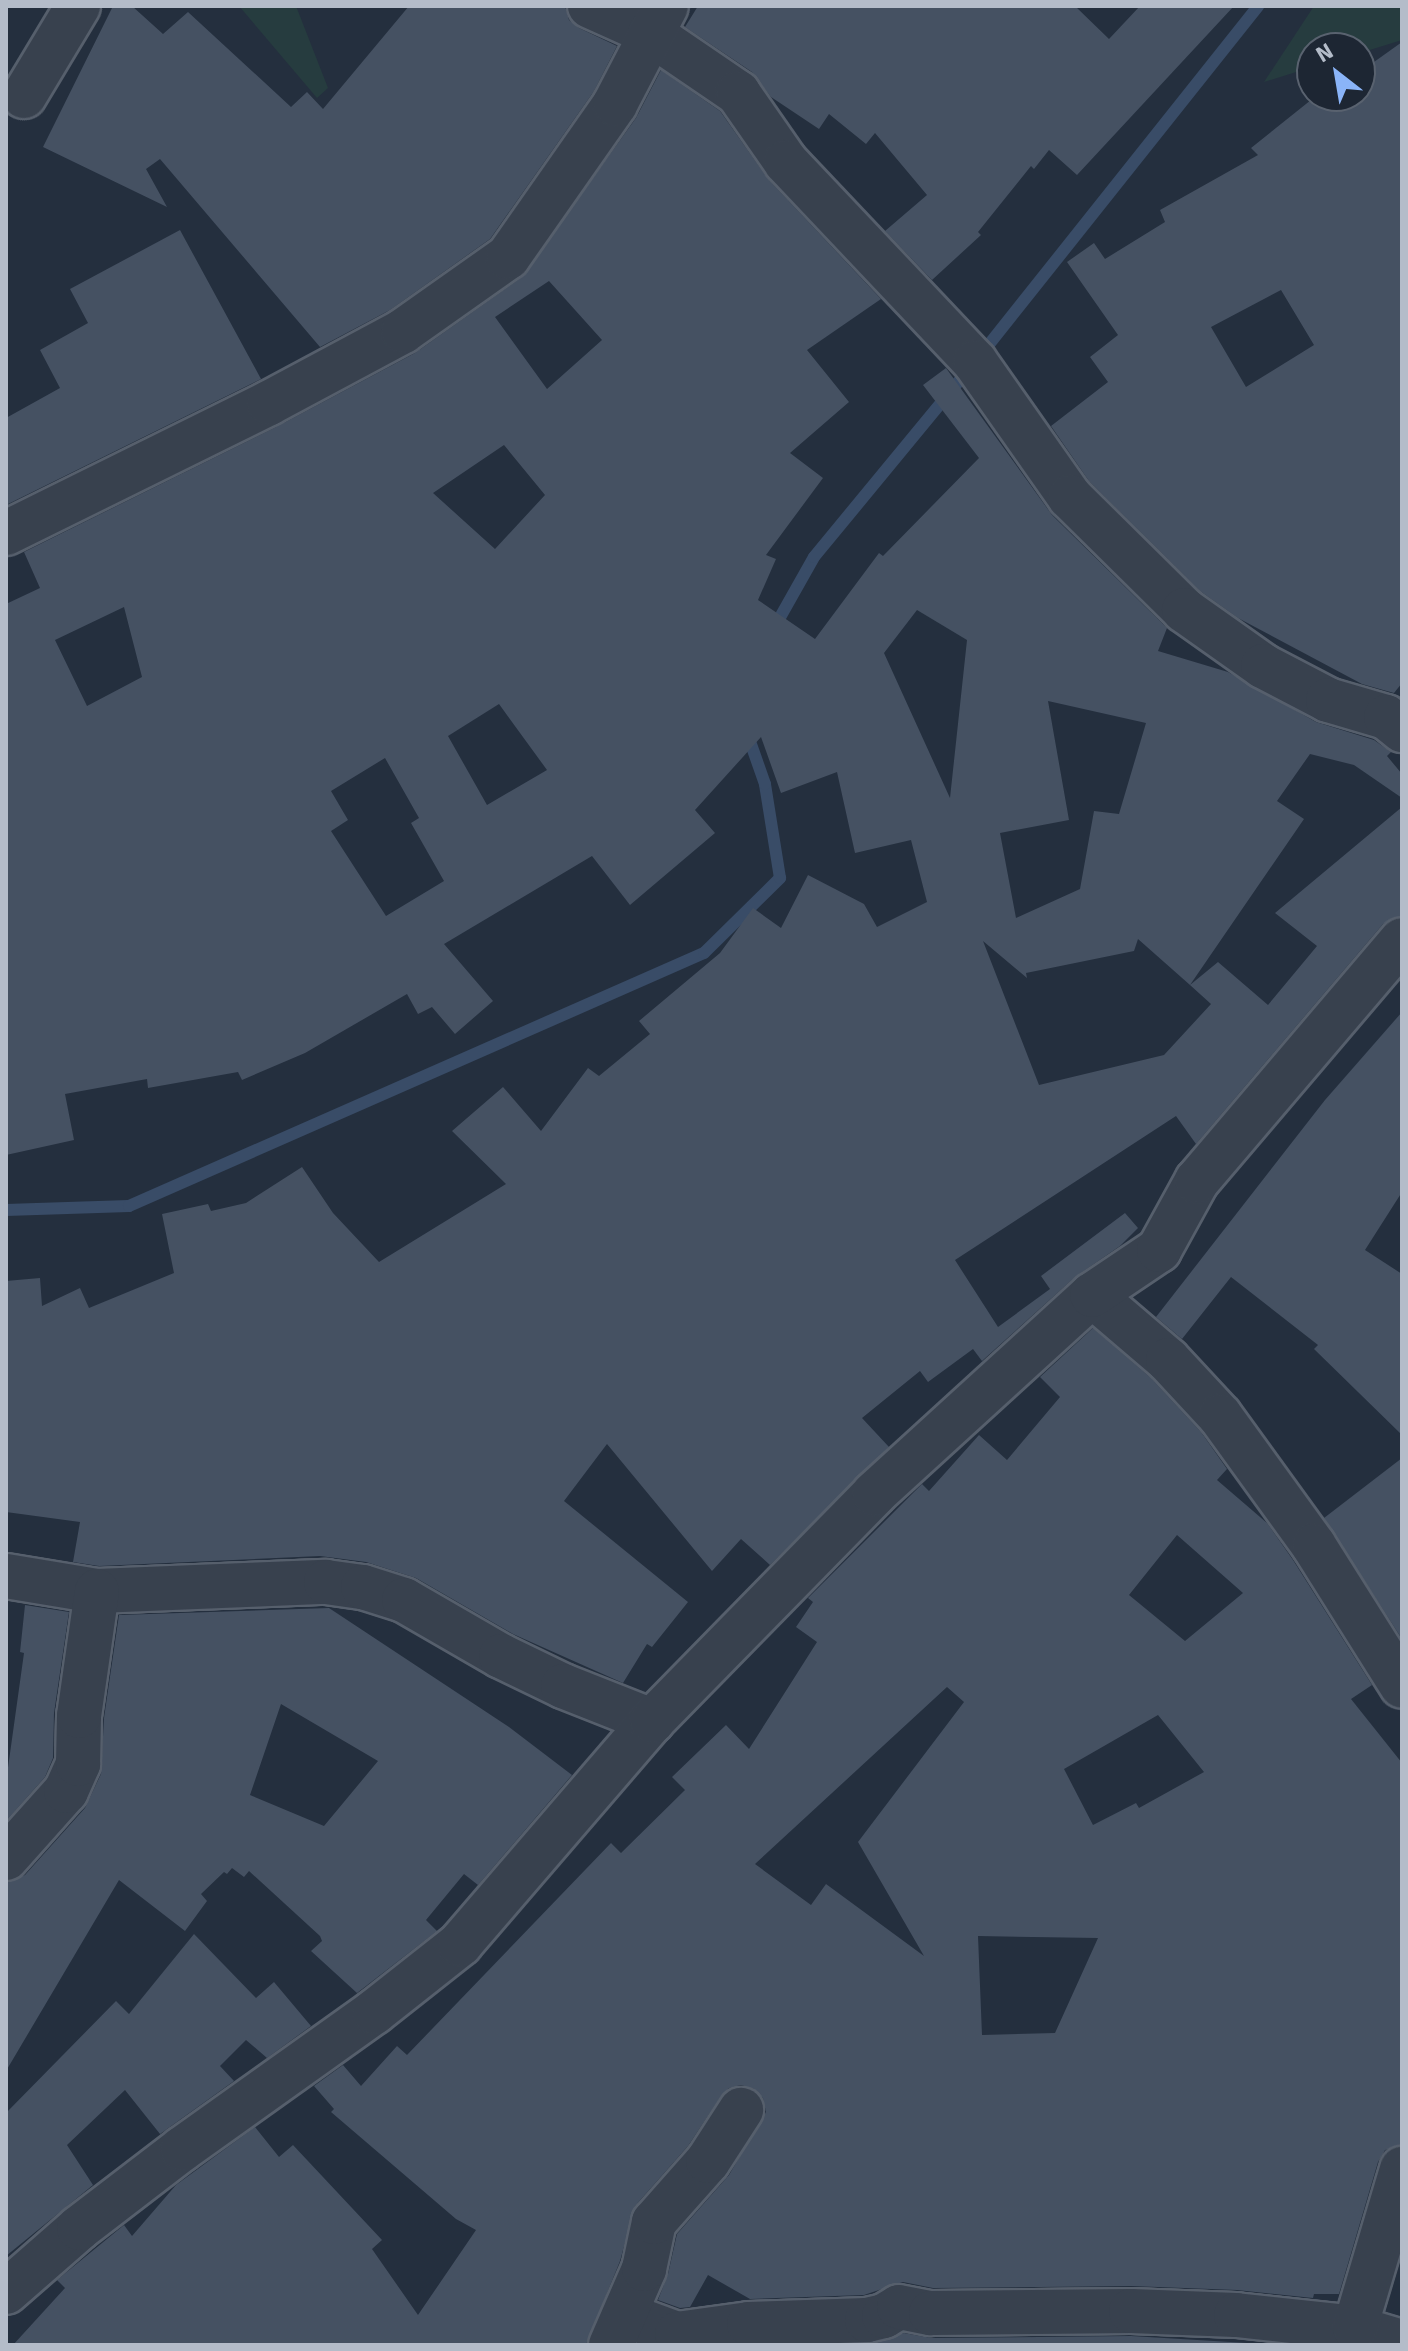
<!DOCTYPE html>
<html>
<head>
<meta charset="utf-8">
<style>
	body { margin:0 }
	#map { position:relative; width:1408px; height:2351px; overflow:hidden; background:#242f3e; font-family:Signika,sans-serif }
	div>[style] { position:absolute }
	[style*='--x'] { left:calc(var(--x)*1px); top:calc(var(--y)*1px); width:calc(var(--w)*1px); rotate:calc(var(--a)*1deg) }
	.green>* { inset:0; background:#263c3f }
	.stream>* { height:12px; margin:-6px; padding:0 6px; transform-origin:6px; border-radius:6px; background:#394c67 }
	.building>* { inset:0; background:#455162 }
	.roads { filter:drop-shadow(2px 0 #565f6c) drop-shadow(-2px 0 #565f6c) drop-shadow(0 2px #565f6c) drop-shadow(0 -2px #565f6c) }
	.minor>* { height:44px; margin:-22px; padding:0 22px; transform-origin:22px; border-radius:22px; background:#38414e }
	span { translate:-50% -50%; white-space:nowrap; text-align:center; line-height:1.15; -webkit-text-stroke:6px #1d2633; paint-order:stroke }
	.frame { position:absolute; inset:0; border:8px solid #b4bcc9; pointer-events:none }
	.north { position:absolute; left:1296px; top:32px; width:80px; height:80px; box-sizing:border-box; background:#1d2633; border:2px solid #59626f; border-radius:50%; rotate:329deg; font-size:22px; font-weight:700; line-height:32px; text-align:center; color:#b4bcc9 }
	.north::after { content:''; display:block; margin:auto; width:28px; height:36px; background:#8ab4f8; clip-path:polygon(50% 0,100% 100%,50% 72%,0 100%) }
</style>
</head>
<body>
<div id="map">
	<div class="green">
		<i style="clip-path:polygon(239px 6px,296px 6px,328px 88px,317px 98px)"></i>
		<i style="clip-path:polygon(1314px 6px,1402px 6px,1402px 40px,1360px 53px,1360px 48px,1312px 48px,1312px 67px,1264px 82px)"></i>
	</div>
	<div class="stream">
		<i style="--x:774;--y:628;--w:81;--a:-60.6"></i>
		<i style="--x:814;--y:557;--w:253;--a:-50.5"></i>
		<i style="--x:975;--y:362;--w:455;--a:-51.5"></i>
		<i style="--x:6;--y:1210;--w:123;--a:-1.9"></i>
		<i style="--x:129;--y:1206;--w:628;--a:-23.75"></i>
		<i style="--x:704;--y:953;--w:107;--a:-44.6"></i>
		<i style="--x:780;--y:878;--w:95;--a:-99.1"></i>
		<i style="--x:765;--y:784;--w:54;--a:-109.4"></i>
	</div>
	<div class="building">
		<i style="clip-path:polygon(113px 6px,132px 6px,163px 34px,188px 12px,291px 107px,307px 92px,323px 109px,409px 6px,565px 6px,569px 20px,579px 28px,617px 46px,594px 91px,490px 239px,390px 310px,320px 347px,160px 159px,146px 169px,167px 207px,43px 147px)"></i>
		<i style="clip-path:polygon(698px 6px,1075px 6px,1109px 39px,1140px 6px,1234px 6px,1077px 175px,1049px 150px,1034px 169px,1031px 166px,978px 232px,981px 235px,932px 280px,885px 231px,927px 195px,875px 133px,866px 144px,829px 114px,819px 129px,771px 97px,752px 72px,685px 27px)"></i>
		<i style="clip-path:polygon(evenodd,1402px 42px,1402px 683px,1394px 693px,1362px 684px,1238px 618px,1200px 591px,1089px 481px,1051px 426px,1108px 382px,1090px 357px,1118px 335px,1067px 262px,1094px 243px,1105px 259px,1165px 222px,1160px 210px,1258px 155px,1251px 148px,1316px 96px,1360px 96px,1360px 72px,1402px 42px,1281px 290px,1314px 345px,1246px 387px,1211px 327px,1281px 290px)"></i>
		<i style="clip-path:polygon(evenodd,661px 70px,720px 111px,768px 179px,881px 299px,807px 350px,849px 402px,790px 453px,823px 478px,766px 555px,776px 559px,758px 600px,815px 639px,879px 553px,883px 556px,979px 458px,923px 385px,946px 368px,1052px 515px,1167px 628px,1158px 651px,1228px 672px,1316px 722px,1374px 740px,1391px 752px,1387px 756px,1402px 774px,1402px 798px,1354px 765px,1310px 754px,1277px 801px,1304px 819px,1190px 985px,1138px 939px,1134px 951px,1026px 973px,1027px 978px,983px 941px,1039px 1085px,1164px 1055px,1211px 1004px,1190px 985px,1218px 962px,1268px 1005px,1317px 946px,1275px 913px,1402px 807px,1402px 916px,1383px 924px,1196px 1144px,1176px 1116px,955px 1260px,998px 1327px,1050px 1289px,1041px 1276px,1125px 1213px,1138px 1228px,1120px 1246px,1075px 1277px,982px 1361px,973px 1349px,928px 1382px,920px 1371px,862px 1418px,889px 1447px,770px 1565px,741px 1539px,712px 1571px,607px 1444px,564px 1501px,688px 1602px,652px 1647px,647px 1644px,623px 1683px,513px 1634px,416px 1578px,366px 1562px,320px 1556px,99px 1566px,73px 1562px,80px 1522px,6px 1512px,6px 1281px,40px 1278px,42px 1306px,80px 1288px,89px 1308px,174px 1273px,162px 1214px,208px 1204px,211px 1211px,246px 1203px,302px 1167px,333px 1213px,379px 1262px,506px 1184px,452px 1131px,503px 1087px,541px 1131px,588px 1068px,599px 1076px,650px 1034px,639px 1021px,720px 953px,753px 908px,781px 928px,808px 875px,864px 904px,877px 927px,927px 902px,911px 840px,855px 853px,837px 772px,781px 793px,761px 737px,695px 810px,715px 833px,630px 905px,592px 856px,444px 944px,493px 1001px,455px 1034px,432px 1007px,418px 1014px,407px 994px,305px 1053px,242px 1080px,238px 1072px,148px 1088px,147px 1079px,65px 1094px,74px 1140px,6px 1155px,6px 604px,40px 588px,24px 552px,280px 425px,415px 353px,522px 277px,636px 118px,661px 70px,549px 281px,602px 340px,547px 389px,495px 317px,549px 281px,661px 70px,504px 445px,545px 495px,495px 549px,433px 493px,504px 445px,661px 70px,124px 607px,142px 677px,87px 706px,55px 640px,124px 607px,661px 70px,917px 610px,967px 640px,950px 798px,884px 653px,917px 610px,661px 70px,1048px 701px,1146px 723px,1119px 814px,1094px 811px,1080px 889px,1016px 918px,1000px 833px,1069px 820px,1048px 701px,661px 70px,499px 704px,547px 770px,487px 805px,448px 736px,499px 704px,661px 70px,385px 758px,419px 818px,411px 823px,444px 881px,386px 916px,331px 831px,348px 820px,331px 791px,385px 758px)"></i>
		<i style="clip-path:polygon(180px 230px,261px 379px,6px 505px,6px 418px,60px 388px,40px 350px,88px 323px,70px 289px)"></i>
		<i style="clip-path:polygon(1402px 1012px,1402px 1192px,1365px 1250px,1402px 1274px,1402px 1435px,1314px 1349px,1318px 1345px,1231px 1277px,1182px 1339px,1156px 1317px,1325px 1100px)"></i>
		<i style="clip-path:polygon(evenodd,1093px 1328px,1151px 1378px,1201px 1432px,1227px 1469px,1217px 1480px,1267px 1523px,1293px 1560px,1372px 1685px,1351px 1699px,1402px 1763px,1402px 2145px,1385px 2150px,1378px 2162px,1339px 2294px,1314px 2294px,1313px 2298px,1237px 2290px,1131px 2286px,933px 2288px,903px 2282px,864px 2295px,750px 2299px,708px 2275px,690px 2307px,680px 2308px,658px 2300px,668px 2274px,677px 2234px,729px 2175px,766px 2112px,763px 2098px,754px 2089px,741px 2085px,729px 2088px,721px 2096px,688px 2146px,635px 2206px,620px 2261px,586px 2345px,13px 2345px,65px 2288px,57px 2280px,124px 2225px,132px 2236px,176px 2185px,255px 2127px,279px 2157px,293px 2145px,382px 2240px,372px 2249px,418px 2315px,476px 2230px,456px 2219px,331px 2112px,334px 2109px,314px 2086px,343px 2065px,361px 2086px,397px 2046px,407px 2055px,611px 1843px,621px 1853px,685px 1790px,672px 1777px,726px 1725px,749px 1749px,817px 1642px,796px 1627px,813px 1602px,808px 1598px,922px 1484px,929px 1491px,979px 1435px,1007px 1460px,1060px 1397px,1040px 1377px,1093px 1328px,1177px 1535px,1243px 1593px,1185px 1641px,1129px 1595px,1177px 1535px,1093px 1328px,947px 1687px,964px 1702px,858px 1842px,924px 1956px,826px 1884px,811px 1905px,755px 1864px,947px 1687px,1093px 1328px,1158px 1715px,1204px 1772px,1139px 1808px,1136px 1803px,1093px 1825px,1064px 1769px,1158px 1715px,1093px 1328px,978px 1936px,1098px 1938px,1055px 2033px,982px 2035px,978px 1936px)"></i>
		<i style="clip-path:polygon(1402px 1458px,1402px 1639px,1324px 1518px)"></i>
		<i style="clip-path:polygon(25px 1605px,69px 1612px,54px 1713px,53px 1758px,45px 1777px,6px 1821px,6px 1782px,24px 1653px,20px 1652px)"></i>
		<i style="clip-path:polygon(evenodd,329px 1608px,509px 1727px,572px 1775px,478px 1885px,464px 1874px,426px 1920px,437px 1931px,357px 1993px,311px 1951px,322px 1941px,320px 1936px,249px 1871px,244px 1877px,232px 1868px,227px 1874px,224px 1872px,201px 1894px,207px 1901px,185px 1931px,119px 1880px,6px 2071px,6px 1882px,25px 1875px,85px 1808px,101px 1774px,104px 1718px,119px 1615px,329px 1608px,281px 1704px,378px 1761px,324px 1826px,250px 1795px,281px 1704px)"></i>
		<i style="clip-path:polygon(194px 1934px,256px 1998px,274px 1982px,311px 2026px,267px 2058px,246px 2040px,220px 2066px,234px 2081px,160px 2134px,125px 2090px,67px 2145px,93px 2185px,6px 2256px,6px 2113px,116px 2001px,129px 2014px)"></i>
		<i style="clip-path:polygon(904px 2333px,931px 2338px,1131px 2336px,1280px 2345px,867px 2345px)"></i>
	</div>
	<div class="roads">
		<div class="minor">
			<i style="--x:590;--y:6;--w:66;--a:24.2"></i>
			<i style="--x:650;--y:33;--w:107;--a:34.3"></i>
			<i style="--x:738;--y:93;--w:84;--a:55.2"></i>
			<i style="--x:786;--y:162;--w:275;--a:46.6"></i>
			<i style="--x:975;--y:362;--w:165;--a:54.9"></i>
			<i style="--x:1070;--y:497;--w:161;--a:44.7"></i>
			<i style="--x:1184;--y:610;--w:97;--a:35.3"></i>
			<i style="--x:1263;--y:666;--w:73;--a:27.6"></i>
			<i style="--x:1328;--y:700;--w:60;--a:16.3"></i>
			<i style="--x:1386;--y:717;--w:21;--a:39"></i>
			<i style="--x:24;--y:96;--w:105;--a:-59"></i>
			<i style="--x:6;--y:533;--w:293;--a:-26.3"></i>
			<i style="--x:269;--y:403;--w:152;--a:-28.2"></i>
			<i style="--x:403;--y:331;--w:128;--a:-35.2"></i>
			<i style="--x:508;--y:257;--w:187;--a:-55"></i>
			<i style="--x:615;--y:104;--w:110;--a:-62.5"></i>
			<i style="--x:1092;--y:1295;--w:100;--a:40.5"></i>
			<i style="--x:1168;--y:1360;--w:76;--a:47.1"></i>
			<i style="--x:1220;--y:1416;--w:160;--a:54.1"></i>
			<i style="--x:1314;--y:1546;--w:165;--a:57.8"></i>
			<i style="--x:6;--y:1576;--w:92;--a:9.4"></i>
			<i style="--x:97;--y:1591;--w:229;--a:-2.3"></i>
			<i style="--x:326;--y:1582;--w:37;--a:8"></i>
			<i style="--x:363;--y:1587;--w:43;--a:17.6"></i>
			<i style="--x:404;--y:1600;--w:112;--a:30"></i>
			<i style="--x:501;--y:1656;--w:69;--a:25.8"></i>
			<i style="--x:563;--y:1686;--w:96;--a:21.5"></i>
			<i style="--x:6;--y:1858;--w:90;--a:-48.2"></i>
			<i style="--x:66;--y:1791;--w:30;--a:-66"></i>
			<i style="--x:78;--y:1764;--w:48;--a:-88.8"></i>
			<i style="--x:79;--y:1716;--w:126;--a:-81.8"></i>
			<i style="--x:6;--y:2292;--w:97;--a:-41.2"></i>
			<i style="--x:79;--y:2228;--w:130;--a:-37.5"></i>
			<i style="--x:182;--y:2149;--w:236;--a:-35.5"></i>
			<i style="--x:374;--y:2012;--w:110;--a:-38.3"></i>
			<i style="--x:460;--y:1944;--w:294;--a:-49.3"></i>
			<i style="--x:652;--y:1721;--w:318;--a:-45.6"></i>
			<i style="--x:874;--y:1494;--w:295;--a:-42.4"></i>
			<i style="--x:1092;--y:1295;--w:81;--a:-33.9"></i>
			<i style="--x:1159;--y:1250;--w:79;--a:-61.2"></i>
			<i style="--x:1197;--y:1181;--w:316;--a:-49.6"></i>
			<i style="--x:625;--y:2315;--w:55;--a:20.1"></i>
			<i style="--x:677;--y:2334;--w:73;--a:-7.9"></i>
			<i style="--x:749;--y:2324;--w:118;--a:-1.9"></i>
			<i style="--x:867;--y:2320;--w:17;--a:-13"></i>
			<i style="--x:884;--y:2316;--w:17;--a:-31"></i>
			<i style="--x:899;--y:2307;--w:33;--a:11"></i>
			<i style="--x:931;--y:2313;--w:200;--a:-0.6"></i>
			<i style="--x:1131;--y:2311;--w:105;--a:2.2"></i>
			<i style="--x:1236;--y:2315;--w:120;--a:6.2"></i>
			<i style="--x:1355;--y:2328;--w:49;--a:16.6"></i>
			<i style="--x:1355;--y:2328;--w:166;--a:-73.5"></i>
			<i style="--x:611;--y:2345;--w:83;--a:-66.5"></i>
			<i style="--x:644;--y:2269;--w:48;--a:-78"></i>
			<i style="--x:654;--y:2222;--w:81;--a:-48.5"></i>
			<i style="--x:708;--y:2161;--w:61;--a:-57.1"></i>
		</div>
	</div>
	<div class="frame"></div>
	<div class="north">N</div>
</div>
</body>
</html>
